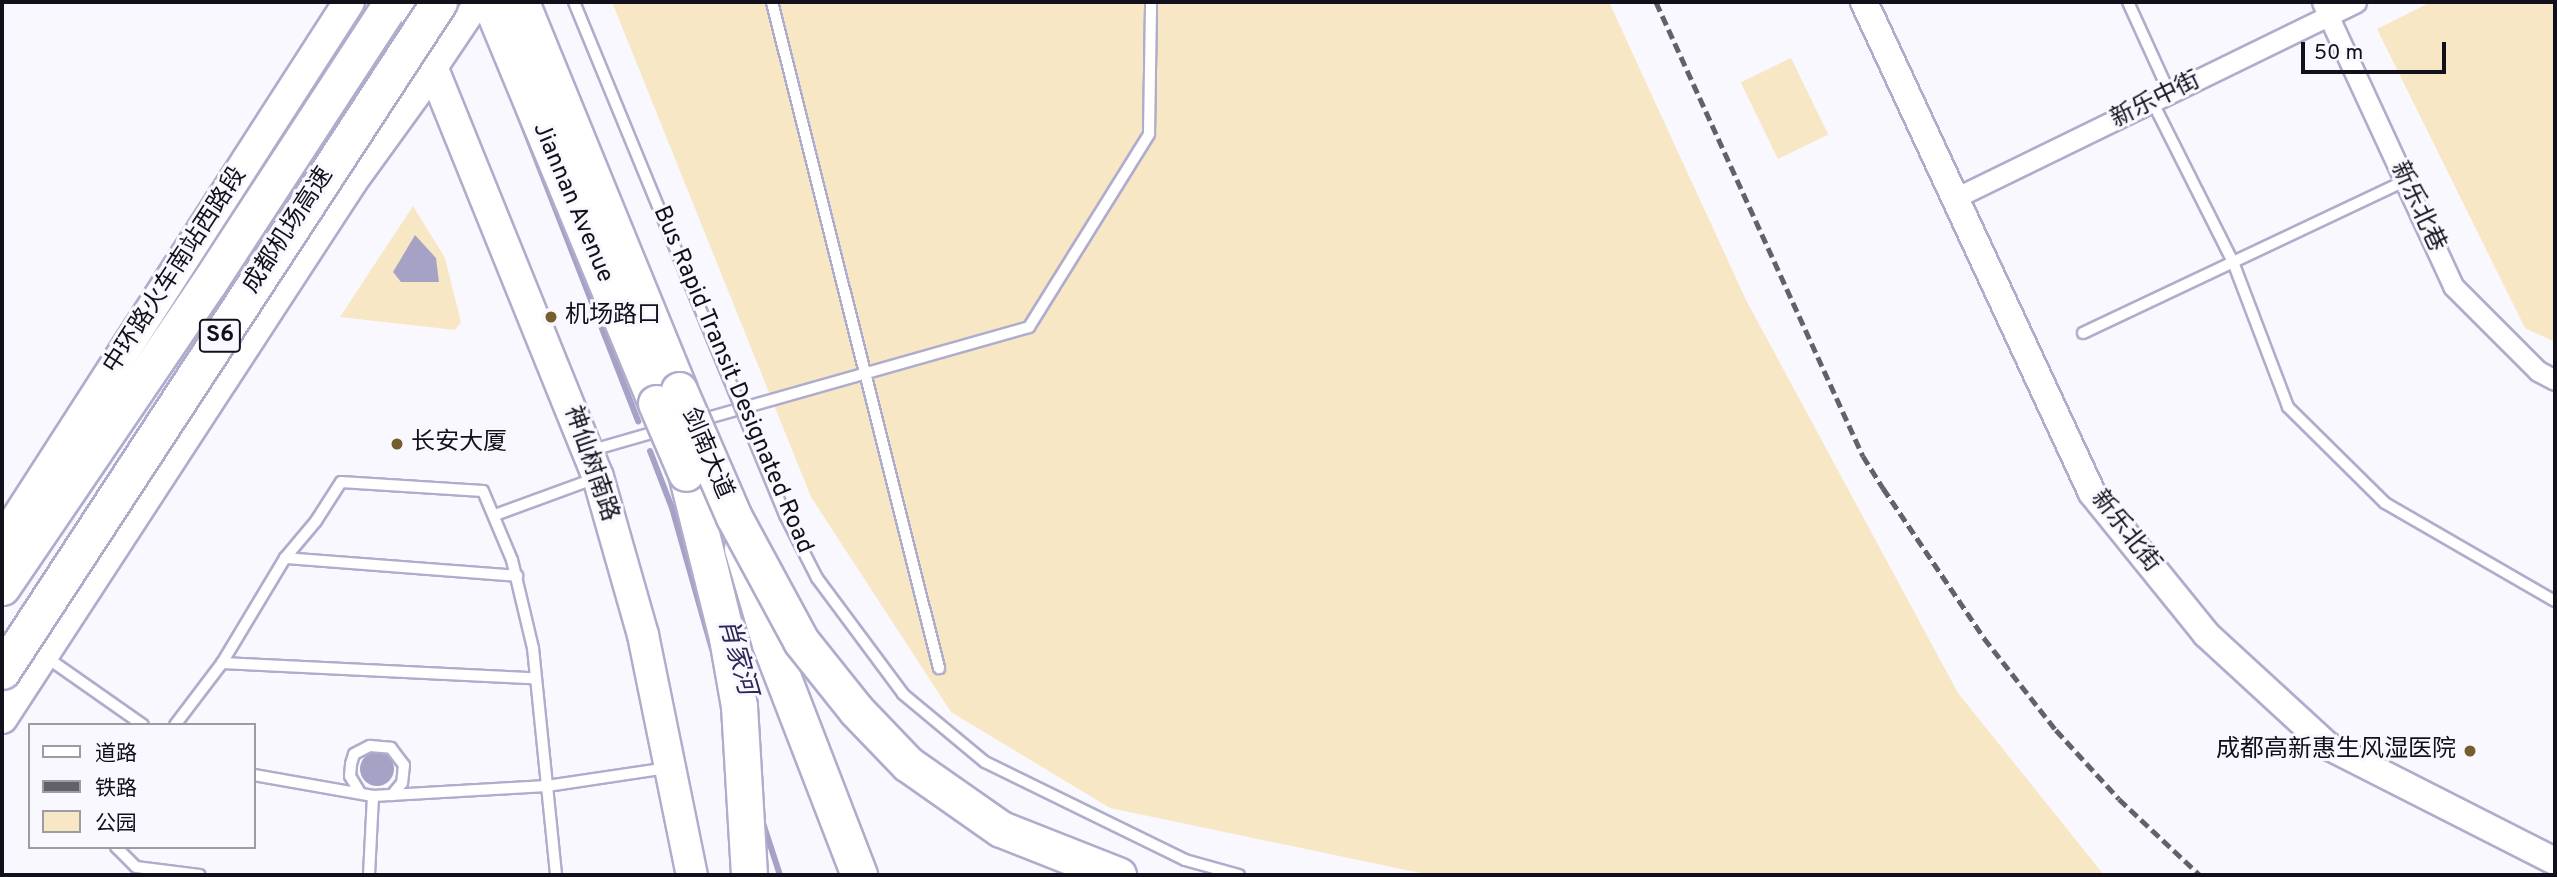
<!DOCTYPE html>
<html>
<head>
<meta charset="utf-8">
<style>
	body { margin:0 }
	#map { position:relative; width:2557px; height:877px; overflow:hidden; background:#f8f8fe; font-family:Overpass,"Noto Sans SC",sans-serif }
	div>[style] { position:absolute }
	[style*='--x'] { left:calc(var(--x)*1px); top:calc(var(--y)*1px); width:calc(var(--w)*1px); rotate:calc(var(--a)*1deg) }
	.green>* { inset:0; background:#f8e7c4; transform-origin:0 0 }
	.water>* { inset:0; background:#a5a2c6 }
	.round { border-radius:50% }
	.stream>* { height:6px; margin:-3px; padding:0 3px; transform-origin:3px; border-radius:3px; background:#a5a2c6 }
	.roads { filter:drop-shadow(2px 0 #afadcc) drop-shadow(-2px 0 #afadcc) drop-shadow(0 2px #afadcc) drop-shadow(0 -2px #afadcc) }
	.lane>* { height:10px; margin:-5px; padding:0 5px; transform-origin:5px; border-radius:5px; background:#fff }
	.street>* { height:19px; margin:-9.5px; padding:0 9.5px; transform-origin:9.5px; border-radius:9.5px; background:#fff }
	.secondary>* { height:26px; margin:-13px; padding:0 13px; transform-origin:13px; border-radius:13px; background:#fff }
	.primary>* { height:30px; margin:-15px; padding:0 15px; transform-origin:15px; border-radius:15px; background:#fff }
	.highway>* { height:35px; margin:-17.5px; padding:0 17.5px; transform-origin:17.5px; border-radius:17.5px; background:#fff }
	.rail>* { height:5px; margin-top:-2.5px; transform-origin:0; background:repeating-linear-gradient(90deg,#62616a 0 10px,transparent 0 15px) }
	.bridges { filter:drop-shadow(2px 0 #afadcc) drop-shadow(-2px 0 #afadcc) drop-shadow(0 2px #afadcc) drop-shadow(0 -2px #afadcc) }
	.lane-bridge>* { height:10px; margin:-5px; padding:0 5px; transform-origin:5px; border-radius:5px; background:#fff }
	.highway-bridge>* { height:35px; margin:-17.5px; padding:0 17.5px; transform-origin:17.5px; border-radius:17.5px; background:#fff }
	.dots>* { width:19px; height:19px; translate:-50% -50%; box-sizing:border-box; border:4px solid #f8f8fe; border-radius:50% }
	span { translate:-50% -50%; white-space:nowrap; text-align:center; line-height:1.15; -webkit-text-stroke:6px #f8f8fe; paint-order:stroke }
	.shield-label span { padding:2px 5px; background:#f8f8fe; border:2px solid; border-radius:5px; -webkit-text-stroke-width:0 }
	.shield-label { font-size:23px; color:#12111b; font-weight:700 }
	.street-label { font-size:24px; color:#12111b }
	.poi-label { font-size:24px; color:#12111b }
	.left { translate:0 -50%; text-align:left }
	.right { translate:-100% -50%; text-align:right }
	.water-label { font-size:26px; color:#2d2553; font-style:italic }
	.frame { position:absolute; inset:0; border:4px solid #12111b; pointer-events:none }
	.legend { position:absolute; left:28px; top:723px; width:228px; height:126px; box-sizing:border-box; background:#f8f8fe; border:2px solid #9c9ca3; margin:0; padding:9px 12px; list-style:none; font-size:21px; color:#12111b }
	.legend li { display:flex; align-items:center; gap:14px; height:35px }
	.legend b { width:35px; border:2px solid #9c9ca3 }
	.scale { position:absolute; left:2301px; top:42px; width:145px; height:32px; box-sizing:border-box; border:4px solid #12111b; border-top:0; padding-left:9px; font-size:21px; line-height:24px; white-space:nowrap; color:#12111b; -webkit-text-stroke:5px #f8f8fe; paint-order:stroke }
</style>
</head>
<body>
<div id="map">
	<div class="green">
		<i style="clip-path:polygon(612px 2px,1609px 2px,1746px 300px,1958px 693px,2104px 875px,1430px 875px,1110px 808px,951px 712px,811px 497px)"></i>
		<i style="clip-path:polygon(2431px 2px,2555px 2px,2555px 342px,2525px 328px,2377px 29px)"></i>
		<i style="left:1791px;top:58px;width:85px;height:56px;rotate:64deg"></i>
		<i style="clip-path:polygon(413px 206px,445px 258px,461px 322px,455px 330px,340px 317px)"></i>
	</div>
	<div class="water">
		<i style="clip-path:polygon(415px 235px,436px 258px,439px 282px,401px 282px,393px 272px)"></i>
		<i class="round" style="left:360px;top:752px;width:34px;height:34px"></i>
	</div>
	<div class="stream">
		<i style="--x:518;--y:113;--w:331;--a:68.7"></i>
		<i style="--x:650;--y:451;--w:61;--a:68.9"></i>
		<i style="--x:672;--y:508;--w:147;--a:74.2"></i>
		<i style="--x:761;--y:817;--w:61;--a:71.9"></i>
	</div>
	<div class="roads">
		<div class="lane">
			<i style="--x:772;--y:2;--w:687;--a:75.92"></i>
			<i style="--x:2128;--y:2;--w:101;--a:65.5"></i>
			<i style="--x:2153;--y:103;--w:178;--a:63.3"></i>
			<i style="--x:2233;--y:262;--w:155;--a:69.2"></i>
			<i style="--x:2288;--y:407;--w:136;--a:44.7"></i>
			<i style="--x:2385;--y:503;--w:196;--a:30"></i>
			<i style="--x:2083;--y:333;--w:356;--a:-25.3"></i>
			<i style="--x:697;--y:421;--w:345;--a:-15.8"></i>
			<i style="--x:1029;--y:327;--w:227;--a:-58.1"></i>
			<i style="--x:1149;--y:134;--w:132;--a:-89.1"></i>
			<i style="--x:589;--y:451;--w:76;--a:-16"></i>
			<i style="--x:495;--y:515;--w:108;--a:-20.1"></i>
			<i style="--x:285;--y:558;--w:233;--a:4.4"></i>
			<i style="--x:46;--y:657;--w:118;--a:35"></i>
			<i style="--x:222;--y:663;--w:311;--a:2.8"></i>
			<i style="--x:175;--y:725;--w:78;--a:-52.8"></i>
			<i style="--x:222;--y:663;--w:122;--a:-59"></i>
			<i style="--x:285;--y:558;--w:48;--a:-50"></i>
			<i style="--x:316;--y:521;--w:46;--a:-57.3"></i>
			<i style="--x:341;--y:482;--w:142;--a:3.6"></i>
			<i style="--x:483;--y:491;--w:75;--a:67.2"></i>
			<i style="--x:512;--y:560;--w:90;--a:76.6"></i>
			<i style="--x:533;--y:648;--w:228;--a:84.2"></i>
			<i style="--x:254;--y:775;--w:121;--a:10"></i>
			<i style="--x:373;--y:796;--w:174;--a:-3.3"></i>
			<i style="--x:547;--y:786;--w:121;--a:-8.5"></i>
			<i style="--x:359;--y:791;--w:17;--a:-121"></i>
			<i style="--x:350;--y:776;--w:12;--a:-85"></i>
			<i style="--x:351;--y:764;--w:10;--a:-73"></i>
			<i style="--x:354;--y:754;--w:18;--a:-27"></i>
			<i style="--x:370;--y:746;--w:21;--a:5"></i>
			<i style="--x:391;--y:748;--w:21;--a:53"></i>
			<i style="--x:404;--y:765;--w:18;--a:96"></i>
			<i style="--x:402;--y:783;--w:16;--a:130"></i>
			<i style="--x:116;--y:847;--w:28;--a:45"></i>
			<i style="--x:136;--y:867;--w:64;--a:7.1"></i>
			<i style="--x:369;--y:875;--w:79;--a:-87.1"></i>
		</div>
		<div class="street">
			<i style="--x:2322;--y:2;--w:313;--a:65.2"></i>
			<i style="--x:2453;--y:286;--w:120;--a:45"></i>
			<i style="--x:2538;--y:371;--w:19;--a:28"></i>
			<i style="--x:1955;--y:198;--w:446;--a:-26"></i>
		</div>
		<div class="secondary">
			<i style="--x:1864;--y:2;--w:541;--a:65.09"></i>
			<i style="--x:2092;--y:493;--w:181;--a:51"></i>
			<i style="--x:2206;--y:634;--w:166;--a:42.6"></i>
			<i style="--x:2328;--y:746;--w:254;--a:26.9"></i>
			<i style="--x:433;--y:69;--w:81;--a:-56.1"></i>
		</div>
		<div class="primary">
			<i style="--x:411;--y:2;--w:71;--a:71.8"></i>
			<i style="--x:433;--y:69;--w:440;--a:68"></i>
			<i style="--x:598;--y:477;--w:164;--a:74.1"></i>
			<i style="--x:643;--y:635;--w:245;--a:78.5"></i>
			<i style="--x:2;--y:541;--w:641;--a:-57.23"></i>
			<i style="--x:2;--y:718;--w:641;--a:-56.9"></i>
			<i style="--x:352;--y:181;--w:138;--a:-54.1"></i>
		</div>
		<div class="highway">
			<i style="--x:490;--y:2;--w:434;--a:67.5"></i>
			<i style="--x:521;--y:2;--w:419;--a:67.8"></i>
			<i style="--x:686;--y:473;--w:170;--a:76"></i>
			<i style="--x:727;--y:638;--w:69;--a:80"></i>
			<i style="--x:739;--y:706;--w:169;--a:86.6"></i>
			<i style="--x:742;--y:548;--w:100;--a:73.7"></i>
			<i style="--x:770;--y:644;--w:248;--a:68.9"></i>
			<i style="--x:2;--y:587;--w:366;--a:-55.8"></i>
			<i style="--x:208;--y:284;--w:337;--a:-56.9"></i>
		</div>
	</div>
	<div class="rail">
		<i style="--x:1656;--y:2;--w:499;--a:65.5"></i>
		<i style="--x:1863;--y:456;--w:38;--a:58"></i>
		<i style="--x:1883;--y:488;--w:181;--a:56"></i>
		<i style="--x:1984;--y:638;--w:117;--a:52"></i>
		<i style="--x:2056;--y:730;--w:93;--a:47.6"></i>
		<i style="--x:2119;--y:799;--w:111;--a:43.2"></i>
	</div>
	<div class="bridges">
		<div class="lane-bridge">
			<i style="--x:574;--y:2;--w:555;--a:67.64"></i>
			<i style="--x:785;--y:515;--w:71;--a:63.1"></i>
			<i style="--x:817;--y:578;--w:144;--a:53.4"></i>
			<i style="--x:903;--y:694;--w:107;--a:39.7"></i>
			<i style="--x:985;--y:762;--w:223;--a:26.1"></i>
			<i style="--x:1185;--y:860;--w:56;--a:15.5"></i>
		</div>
		<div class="highway-bridge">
			<i style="--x:679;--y:390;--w:138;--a:66.6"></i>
			<i style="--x:734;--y:517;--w:141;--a:61.6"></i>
			<i style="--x:801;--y:641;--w:88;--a:51.4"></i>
			<i style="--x:856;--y:710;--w:75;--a:46.1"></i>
			<i style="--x:908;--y:764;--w:113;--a:35"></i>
			<i style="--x:1001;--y:829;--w:126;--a:21.5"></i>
			<i style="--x:656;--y:403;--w:76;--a:66.8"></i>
			<i style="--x:2;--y:671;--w:799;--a:-56.85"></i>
		</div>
	</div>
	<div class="dots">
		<i style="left:551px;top:317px;background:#745e2e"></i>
		<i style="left:397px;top:444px;background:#745e2e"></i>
		<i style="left:2470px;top:751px;background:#745e2e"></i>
	</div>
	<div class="shield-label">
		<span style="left:220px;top:336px">S6</span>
	</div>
	<div class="street-label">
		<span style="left:2156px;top:101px;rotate:-26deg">新乐中街</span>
		<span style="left:572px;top:203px;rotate:67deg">Jiannan Avenue</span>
		<span style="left:2417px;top:207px;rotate:65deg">新乐北巷</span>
		<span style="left:289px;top:231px;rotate:-57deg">成都机场高速</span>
		<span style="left:176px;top:271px;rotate:-57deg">中环路火车南站西路段</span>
		<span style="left:732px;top:380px;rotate:67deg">Bus Rapid Transit Designated Road</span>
		<span style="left:706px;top:454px;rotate:67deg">剑南大道</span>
		<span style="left:590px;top:464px;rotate:71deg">神仙树南路</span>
		<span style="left:2125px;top:532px;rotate:52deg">新乐北街</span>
	</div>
	<div class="poi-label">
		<span class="left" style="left:565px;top:317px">机场路口</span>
		<span class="left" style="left:411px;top:444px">长安大厦</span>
		<span class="right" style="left:2456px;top:751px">成都高新惠生风湿医院</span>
	</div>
	<div class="water-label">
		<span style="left:736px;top:657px;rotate:74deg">肖家河</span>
	</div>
	<div class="frame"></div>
	<ul class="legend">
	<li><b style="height:9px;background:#fff"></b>道路</li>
	<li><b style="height:9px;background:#62616a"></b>铁路</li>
	<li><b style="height:19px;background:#f8e7c4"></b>公园</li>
	</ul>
	<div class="scale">50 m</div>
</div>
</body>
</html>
